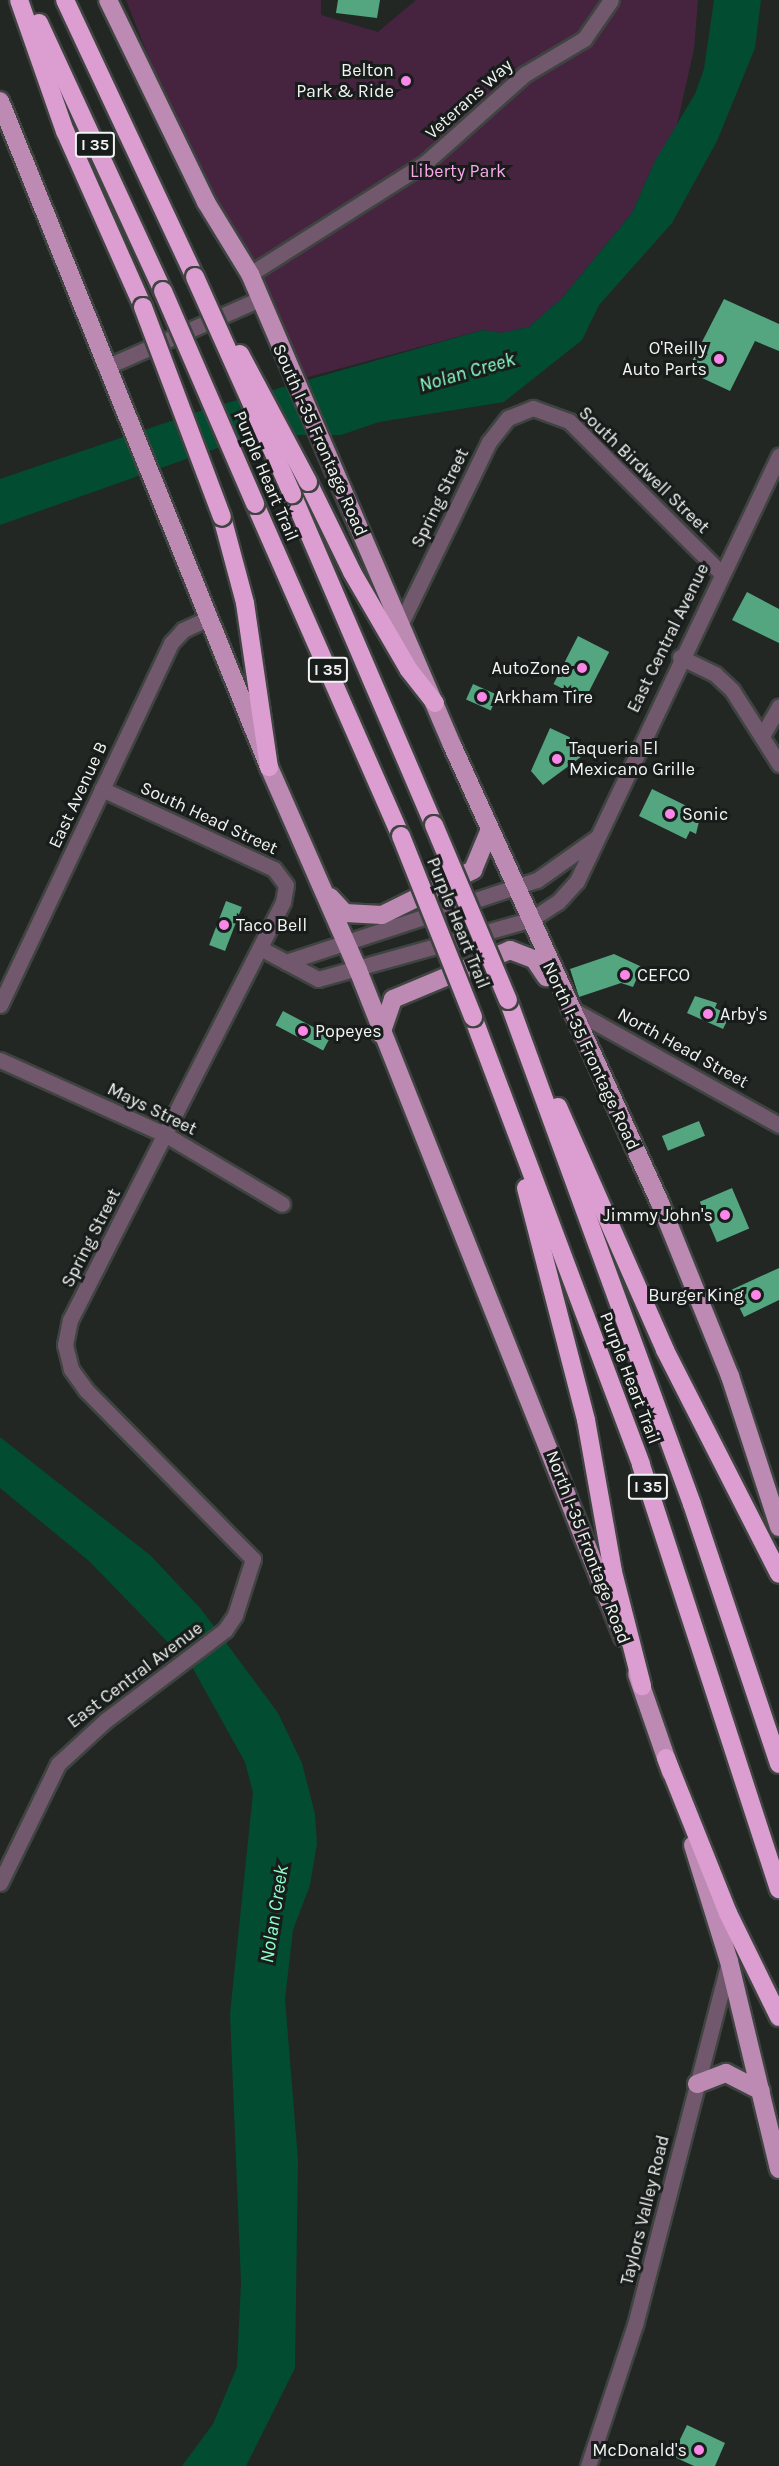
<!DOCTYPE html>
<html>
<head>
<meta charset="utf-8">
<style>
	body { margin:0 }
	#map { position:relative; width:779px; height:2466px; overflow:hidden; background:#222724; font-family:Karla,sans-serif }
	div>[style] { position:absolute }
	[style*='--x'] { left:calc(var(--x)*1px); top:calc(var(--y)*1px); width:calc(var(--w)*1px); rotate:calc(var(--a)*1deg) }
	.green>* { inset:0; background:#462440 }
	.water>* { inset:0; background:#024c32 }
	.building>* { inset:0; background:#53a680; transform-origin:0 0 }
	.roads { filter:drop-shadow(2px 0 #3f4441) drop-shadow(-2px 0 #3f4441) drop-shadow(0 2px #3f4441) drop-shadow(0 -2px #3f4441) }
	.minor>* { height:15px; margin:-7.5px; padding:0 7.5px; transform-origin:7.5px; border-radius:7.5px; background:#71586d }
	.major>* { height:18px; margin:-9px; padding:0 9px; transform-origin:9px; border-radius:9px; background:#bd8ab4 }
	.highway>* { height:18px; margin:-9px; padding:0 9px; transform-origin:9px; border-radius:9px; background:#dc9dd1 }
	.bridges { filter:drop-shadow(2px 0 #3f4441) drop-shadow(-2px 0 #3f4441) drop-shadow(0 2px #3f4441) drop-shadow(0 -2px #3f4441) }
	.highway-bridge>* { height:18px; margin:-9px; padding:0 9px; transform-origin:9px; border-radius:9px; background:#dc9dd1 }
	.dots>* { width:16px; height:16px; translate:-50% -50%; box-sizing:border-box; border:3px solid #181d1b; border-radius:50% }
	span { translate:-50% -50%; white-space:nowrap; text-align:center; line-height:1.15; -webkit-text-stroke:6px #181d1b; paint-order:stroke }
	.shield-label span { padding:2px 4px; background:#181d1b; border:2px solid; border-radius:4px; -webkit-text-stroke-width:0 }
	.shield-label { font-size:16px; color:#f1f4f2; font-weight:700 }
	.poi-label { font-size:18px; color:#f1f4f2 }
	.right { translate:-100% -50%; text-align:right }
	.left { translate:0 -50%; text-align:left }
	.street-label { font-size:18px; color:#f1f4f2 }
	.park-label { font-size:18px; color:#faa7ec }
	.water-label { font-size:20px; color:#8cffca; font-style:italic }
</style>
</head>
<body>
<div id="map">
	<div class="green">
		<i style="clip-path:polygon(126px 0,321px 0,321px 15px,378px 32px,416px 0,698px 0,694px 49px,676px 129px,655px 161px,632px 213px,562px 298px,529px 327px,501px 333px,483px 330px,293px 381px,206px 202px)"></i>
	</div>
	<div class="water">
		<i style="clip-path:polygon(714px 0,761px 0,755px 48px,717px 141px,672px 223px,599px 305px,582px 340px,504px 402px,379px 422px,341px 435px,254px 435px,0 525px,0 479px,206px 409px,483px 330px,501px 333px,529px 327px,562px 298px,632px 213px,655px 161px,695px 94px,704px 69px)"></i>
		<i style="clip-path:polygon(0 1437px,150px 1555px,201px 1609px,278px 1713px,302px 1763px,315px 1814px,317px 1844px,310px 1885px,293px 1930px,285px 1999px,298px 2160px,295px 2368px,246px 2466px,182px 2466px,213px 2424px,237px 2367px,241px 2283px,230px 2014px,253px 1793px,245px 1762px,192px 1667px,89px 1561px,0 1488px)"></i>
	</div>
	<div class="building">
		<i style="clip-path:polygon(338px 0,380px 0,377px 18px,336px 13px)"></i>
		<i style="clip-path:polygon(724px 299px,779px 324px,779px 351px,755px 341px,730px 391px,687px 371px)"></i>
		<i style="clip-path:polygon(747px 592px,779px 609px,779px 643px,732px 620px)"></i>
		<i style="left:578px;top:636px;width:35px;height:54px;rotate:27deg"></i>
		<i style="left:473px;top:684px;width:27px;height:17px;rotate:24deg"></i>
		<i style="clip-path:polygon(550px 728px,593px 748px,543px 785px,531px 771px)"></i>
		<i style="clip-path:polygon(652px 789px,701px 813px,696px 834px,690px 831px,686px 839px,639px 816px)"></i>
		<i style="left:226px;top:901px;width:17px;height:47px;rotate:21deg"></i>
		<i style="clip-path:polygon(614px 954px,642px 967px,633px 987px,621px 983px,579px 997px,570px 969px)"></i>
		<i style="clip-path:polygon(695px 996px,717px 1003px,715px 1008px,730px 1015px,723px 1029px,687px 1013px)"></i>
		<i style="left:283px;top:1011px;width:54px;height:16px;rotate:28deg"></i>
		<i style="left:699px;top:1121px;width:16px;height:40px;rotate:68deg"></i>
		<i style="left:732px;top:1188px;width:44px;height:35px;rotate:67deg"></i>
		<i style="clip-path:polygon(779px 1268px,779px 1300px,744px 1317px,731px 1290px)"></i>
		<i style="clip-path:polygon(687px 2425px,725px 2443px,715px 2466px,694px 2466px,672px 2456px)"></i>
	</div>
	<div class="roads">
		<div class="minor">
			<i style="--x:250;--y:274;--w:207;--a:-32.4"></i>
			<i style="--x:425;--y:163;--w:134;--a:-41.7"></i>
			<i style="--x:525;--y:74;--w:69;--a:-30.7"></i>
			<i style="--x:584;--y:39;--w:47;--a:-55.3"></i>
			<i style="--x:108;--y:366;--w:166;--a:-23.8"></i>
			<i style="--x:401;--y:623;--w:201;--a:-64.1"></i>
			<i style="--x:489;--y:442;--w:31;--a:-52"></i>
			<i style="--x:508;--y:418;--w:27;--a:-22"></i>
			<i style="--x:533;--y:408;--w:38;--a:20"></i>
			<i style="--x:569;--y:421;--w:215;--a:45"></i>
			<i style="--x:680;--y:657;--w:39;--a:26"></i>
			<i style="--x:715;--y:674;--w:23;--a:43"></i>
			<i style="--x:732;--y:690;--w:88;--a:57.6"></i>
			<i style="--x:762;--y:736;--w:34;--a:-60"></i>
			<i style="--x:260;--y:948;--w:66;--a:28.1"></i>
			<i style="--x:318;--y:979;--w:220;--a:-15.6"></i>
			<i style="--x:530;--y:920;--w:33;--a:-33"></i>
			<i style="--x:558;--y:902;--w:28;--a:-48"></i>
			<i style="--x:577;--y:881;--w:471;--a:-64.6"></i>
			<i style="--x:286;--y:962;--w:264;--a:-18.1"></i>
			<i style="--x:537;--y:880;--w:71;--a:-35.3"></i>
			<i style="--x:0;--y:1005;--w:400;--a:-64.7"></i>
			<i style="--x:171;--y:643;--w:18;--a:-47"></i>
			<i style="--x:183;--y:630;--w:29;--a:-25"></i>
			<i style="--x:568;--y:1007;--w:242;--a:29.2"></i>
			<i style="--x:0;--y:1060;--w:182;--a:24.3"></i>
			<i style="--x:166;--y:1135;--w:135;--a:30.7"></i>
			<i style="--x:0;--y:1883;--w:132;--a:-64"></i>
			<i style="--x:58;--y:1764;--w:65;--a:-42.5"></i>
			<i style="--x:106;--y:1720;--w:149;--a:-37.1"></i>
			<i style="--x:225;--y:1630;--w:18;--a:-56"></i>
			<i style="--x:235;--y:1615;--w:59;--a:-72.2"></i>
			<i style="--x:253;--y:1559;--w:238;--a:-134.7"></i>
			<i style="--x:86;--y:1390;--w:26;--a:-126"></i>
			<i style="--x:71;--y:1369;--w:25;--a:-104"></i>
			<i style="--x:65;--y:1345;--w:25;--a:-79"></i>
			<i style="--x:70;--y:1320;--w:469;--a:-63"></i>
			<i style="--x:283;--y:902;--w:17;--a:-80"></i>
			<i style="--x:286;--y:885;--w:20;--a:-127"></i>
			<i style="--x:274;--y:869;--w:190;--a:-155.1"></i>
			<i style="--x:588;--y:2466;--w:149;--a:-71.6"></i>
			<i style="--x:635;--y:2325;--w:376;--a:-75.5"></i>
		</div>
		<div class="major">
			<i style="--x:108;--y:0;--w:225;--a:64.1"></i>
			<i style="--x:206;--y:202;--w:84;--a:58.6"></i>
			<i style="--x:250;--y:274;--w:512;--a:66.79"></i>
			<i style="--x:452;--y:745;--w:503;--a:65.57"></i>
			<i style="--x:660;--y:1203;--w:187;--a:68"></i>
			<i style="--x:730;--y:1376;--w:159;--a:72"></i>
			<i style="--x:0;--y:101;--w:718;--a:68.01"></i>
			<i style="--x:269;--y:767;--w:222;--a:66.3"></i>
			<i style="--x:358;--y:970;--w:718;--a:68.33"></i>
			<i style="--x:330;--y:897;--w:22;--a:47"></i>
			<i style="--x:345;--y:913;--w:37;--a:3"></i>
			<i style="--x:382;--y:915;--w:102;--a:-26.3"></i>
			<i style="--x:473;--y:870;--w:44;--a:-67.5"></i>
			<i style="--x:381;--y:1034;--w:37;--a:-71"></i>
			<i style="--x:393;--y:999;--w:127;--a:-22.7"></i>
			<i style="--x:510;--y:950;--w:26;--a:21"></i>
			<i style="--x:534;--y:959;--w:22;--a:56"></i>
			<i style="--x:637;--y:1674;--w:104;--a:70.9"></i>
			<i style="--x:693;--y:1845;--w:121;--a:72.8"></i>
			<i style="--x:729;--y:1961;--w:214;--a:76.5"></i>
			<i style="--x:697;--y:2084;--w:31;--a:-21"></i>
			<i style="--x:726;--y:2073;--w:39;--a:27"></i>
		</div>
		<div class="highway">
			<i style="--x:19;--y:0;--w:139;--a:70.7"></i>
			<i style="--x:65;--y:131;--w:193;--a:66.1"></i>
			<i style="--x:65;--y:0;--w:306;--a:64.9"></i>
			<i style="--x:39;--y:23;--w:295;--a:65.2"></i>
			<i style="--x:308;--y:482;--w:100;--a:63.9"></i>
			<i style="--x:352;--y:572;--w:113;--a:59.8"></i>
			<i style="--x:409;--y:670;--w:42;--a:51.8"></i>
			<i style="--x:292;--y:494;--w:360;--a:66.8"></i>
			<i style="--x:255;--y:504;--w:363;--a:66.3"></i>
			<i style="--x:222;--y:517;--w:89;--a:75"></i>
			<i style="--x:245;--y:603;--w:166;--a:81.7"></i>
			<i style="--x:508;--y:1000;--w:537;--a:69.94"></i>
			<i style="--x:692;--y:1504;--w:274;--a:71.5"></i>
			<i style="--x:473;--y:1017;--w:478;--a:69.4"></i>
			<i style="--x:641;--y:1465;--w:446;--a:72"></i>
			<i style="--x:558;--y:1107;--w:266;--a:66.2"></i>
			<i style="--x:665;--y:1350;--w:251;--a:63"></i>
			<i style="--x:526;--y:1188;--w:240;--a:75.5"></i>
			<i style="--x:586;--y:1420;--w:154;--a:79.9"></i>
			<i style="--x:613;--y:1572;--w:118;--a:75.7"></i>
			<i style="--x:666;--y:1758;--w:167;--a:68.2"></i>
			<i style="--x:728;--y:1913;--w:116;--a:63.9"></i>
		</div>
	</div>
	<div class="bridges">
		<div class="highway-bridge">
			<i style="--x:195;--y:277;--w:238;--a:65.9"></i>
			<i style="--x:163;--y:291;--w:232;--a:66.6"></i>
			<i style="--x:143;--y:307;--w:224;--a:69.4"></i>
			<i style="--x:240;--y:354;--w:145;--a:62"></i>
			<i style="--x:434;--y:825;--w:190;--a:67.1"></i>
			<i style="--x:401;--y:836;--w:195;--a:68.3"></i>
		</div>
	</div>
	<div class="dots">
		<i style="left:406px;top:81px;background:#f987e8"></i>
		<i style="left:719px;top:359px;background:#f987e8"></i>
		<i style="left:582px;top:668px;background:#f987e8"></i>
		<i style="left:482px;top:697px;background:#f987e8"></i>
		<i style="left:557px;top:759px;background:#f987e8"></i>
		<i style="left:670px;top:814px;background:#f987e8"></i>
		<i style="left:224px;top:925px;background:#f987e8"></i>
		<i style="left:625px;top:975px;background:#f987e8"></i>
		<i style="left:708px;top:1014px;background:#f987e8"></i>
		<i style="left:303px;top:1031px;background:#f987e8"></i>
		<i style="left:725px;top:1215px;background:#f987e8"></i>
		<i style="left:756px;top:1295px;background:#f987e8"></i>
		<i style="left:699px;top:2450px;background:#f987e8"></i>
	</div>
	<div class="shield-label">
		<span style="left:95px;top:145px">I 35</span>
		<span style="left:328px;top:670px">I 35</span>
		<span style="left:648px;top:1487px">I 35</span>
	</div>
	<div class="poi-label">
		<span class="right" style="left:394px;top:81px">Belton<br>Park &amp; Ride</span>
		<span class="right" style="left:707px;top:359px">O'Reilly<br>Auto Parts</span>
		<span class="right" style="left:570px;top:668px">AutoZone</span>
		<span class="left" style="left:494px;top:697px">Arkham Tire</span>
		<span class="left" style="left:569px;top:759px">Taqueria El<br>Mexicano Grille</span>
		<span class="left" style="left:682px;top:814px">Sonic</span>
		<span class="left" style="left:236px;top:925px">Taco Bell</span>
		<span class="left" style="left:637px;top:975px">CEFCO</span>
		<span class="left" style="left:720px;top:1014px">Arby's</span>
		<span class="left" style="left:315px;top:1031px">Popeyes</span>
		<span class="right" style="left:713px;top:1215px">Jimmy John's</span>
		<span class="right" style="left:744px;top:1295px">Burger King</span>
		<span class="right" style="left:687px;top:2450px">McDonald's</span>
	</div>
	<div class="street-label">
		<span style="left:469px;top:99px;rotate:-42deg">Veterans Way</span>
		<span style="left:320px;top:440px;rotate:66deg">South I-35 Frontage Road</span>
		<span style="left:644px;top:470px;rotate:44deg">South Birdwell Street</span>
		<span style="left:266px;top:476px;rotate:67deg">Purple Heart Trail</span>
		<span style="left:440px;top:498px;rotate:-64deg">Spring Street</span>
		<span style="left:668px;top:638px;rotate:-64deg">East Central Avenue</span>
		<span style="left:78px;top:795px;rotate:-65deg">East Avenue B</span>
		<span style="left:209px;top:818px;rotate:25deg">South Head Street</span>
		<span style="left:458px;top:923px;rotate:68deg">Purple Heart Trail</span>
		<span style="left:683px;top:1048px;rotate:29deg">North Head Street</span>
		<span style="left:591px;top:1056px;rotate:65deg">North I-35 Frontage Road</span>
		<span style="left:152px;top:1109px;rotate:26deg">Mays Street</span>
		<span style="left:91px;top:1238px;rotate:-63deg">Spring Street</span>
		<span style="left:630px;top:1378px;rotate:69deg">Purple Heart Trail</span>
		<span style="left:588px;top:1547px;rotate:69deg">North I-35 Frontage Road</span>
		<span style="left:135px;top:1675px;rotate:-37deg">East Central Avenue</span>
		<span style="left:645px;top:2210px;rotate:-76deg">Taylors Valley Road</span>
	</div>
	<div class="park-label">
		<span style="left:458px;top:171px">Liberty Park</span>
	</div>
	<div class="water-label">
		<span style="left:467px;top:372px;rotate:-16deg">Nolan Creek</span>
		<span style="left:274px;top:1914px;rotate:-81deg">Nolan Creek</span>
	</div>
</div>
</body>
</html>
